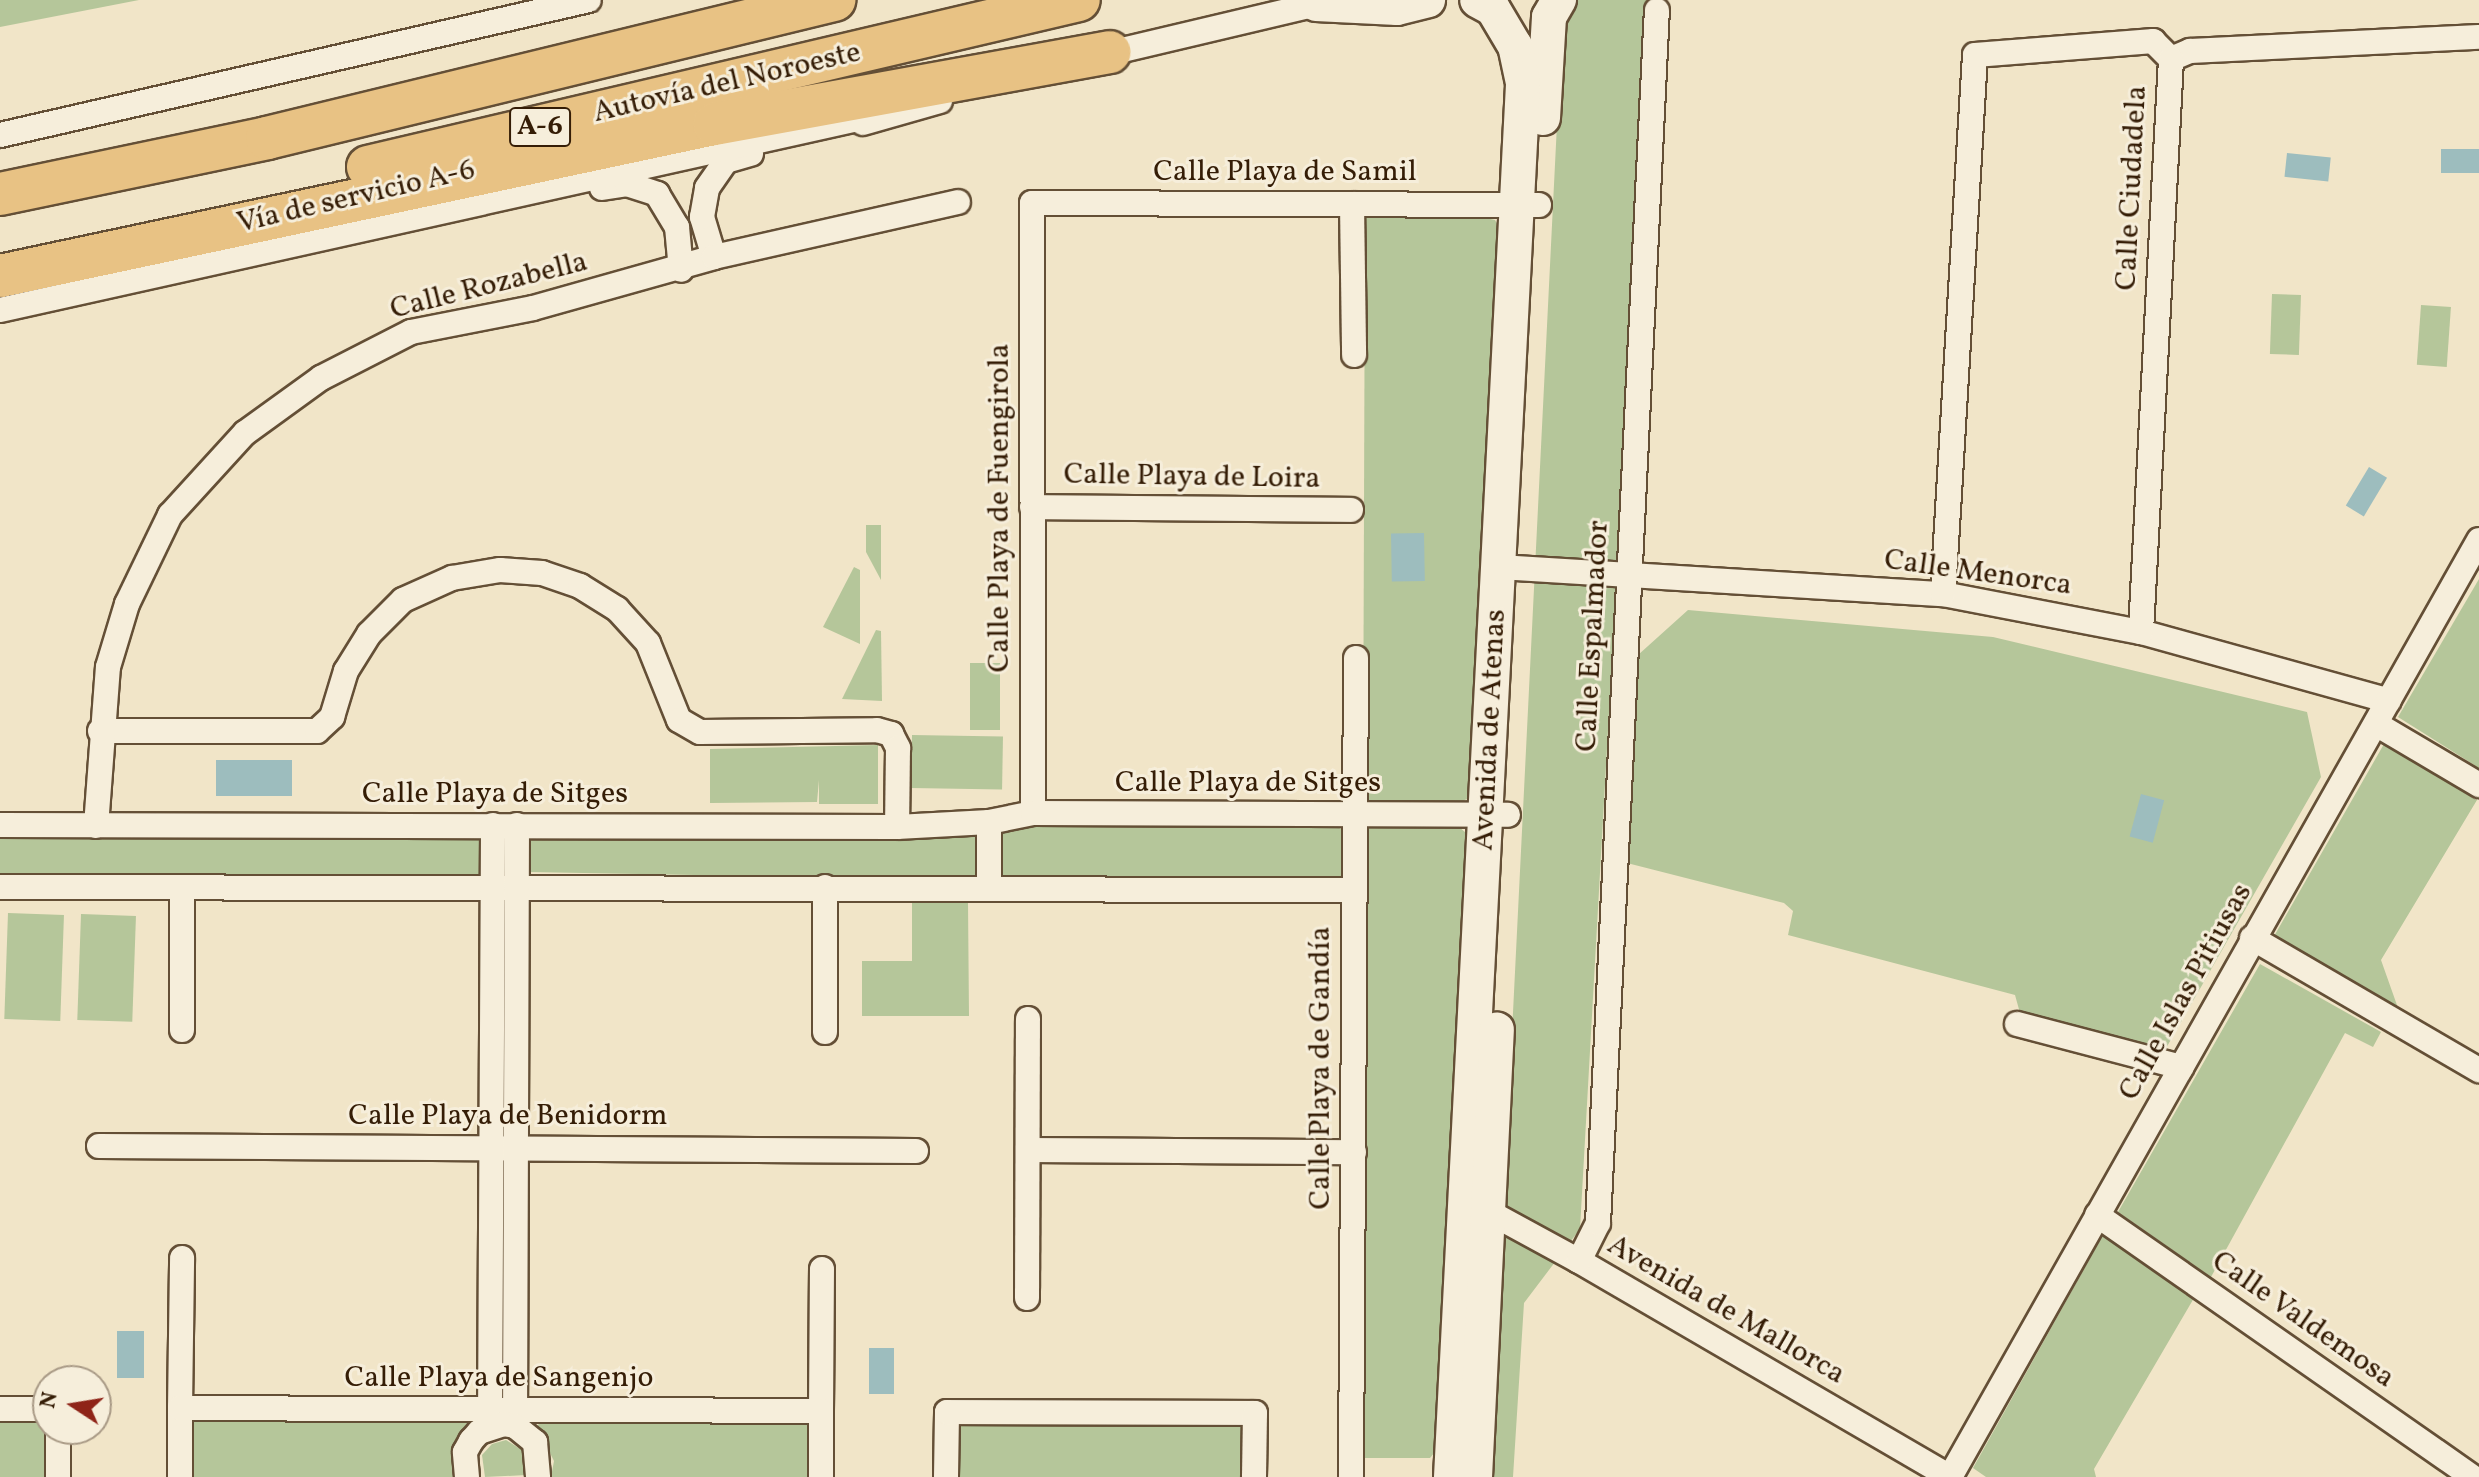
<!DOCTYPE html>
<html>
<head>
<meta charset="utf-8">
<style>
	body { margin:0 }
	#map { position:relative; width:2479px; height:1477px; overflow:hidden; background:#f1e5c8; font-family:Vollkorn,serif }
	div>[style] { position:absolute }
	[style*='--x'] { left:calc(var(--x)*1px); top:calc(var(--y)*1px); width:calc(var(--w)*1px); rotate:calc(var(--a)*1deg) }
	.green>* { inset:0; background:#b5c69a; transform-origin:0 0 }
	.water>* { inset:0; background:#9dbdbe; transform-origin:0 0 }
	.roads { filter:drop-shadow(2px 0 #644f36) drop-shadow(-2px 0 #644f36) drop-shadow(0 2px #644f36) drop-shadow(0 -2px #644f36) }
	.minor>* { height:24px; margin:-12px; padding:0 12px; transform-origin:12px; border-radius:12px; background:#f6eedb }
	.secondary>* { height:34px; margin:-17px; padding:0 17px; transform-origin:17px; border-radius:17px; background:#f6eedb }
	.motorway>* { height:42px; margin:-21px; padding:0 21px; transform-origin:21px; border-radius:21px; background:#e8c284 }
	span { translate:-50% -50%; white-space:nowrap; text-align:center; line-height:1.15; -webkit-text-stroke:6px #f6eedb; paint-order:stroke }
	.shield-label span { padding:2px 6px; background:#f6eedb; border:2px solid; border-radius:6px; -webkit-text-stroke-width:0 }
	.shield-label { font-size:28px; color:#351d06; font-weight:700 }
	.street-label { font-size:30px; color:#351d06 }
	.north { position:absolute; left:32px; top:1365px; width:80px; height:80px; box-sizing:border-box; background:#f6eedb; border:2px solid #a99a86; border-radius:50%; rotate:282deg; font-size:22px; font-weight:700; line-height:32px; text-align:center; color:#351d06 }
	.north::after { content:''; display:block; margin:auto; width:28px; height:36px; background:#8f2418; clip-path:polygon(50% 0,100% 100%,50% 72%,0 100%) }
</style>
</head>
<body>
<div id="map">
	<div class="green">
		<i style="clip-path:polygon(0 0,139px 0,0 27px)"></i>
		<i style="clip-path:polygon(1571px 0,1649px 0,1580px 1229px,1524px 1303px,1513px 1477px,1490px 1477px,1562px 23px)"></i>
		<i style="clip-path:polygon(1372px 213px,1473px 215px,1495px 220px,1502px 232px,1469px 797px,1460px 804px,1369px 805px,1363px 799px,1365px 218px)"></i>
		<i style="left:2272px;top:294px;width:29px;height:60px;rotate:2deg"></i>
		<i style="left:2421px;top:305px;width:30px;height:60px;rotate:4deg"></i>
		<i style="clip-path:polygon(866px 525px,881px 525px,881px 580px,866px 552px)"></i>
		<i style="clip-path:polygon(854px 567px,860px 570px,860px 644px,823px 627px)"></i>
		<i style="clip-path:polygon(2479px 579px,2479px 768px,2398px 717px)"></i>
		<i style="clip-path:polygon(1688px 610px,1993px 637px,2307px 712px,2321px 777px,2165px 1050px,2020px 1013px,2015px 995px,1788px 935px,1793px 911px,1784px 903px,1627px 863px,1638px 655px)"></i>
		<i style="clip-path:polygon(876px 630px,881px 631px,882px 701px,842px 699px)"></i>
		<i style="left:970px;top:663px;width:30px;height:67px"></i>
		<i style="left:912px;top:735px;width:91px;height:53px;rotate:1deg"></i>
		<i style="clip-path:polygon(2384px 744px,2477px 800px,2381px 960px,2398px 1008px,2273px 938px)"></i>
		<i style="clip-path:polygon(878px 745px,878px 804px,819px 804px,819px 780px,817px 802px,710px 803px,710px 749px)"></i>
		<i style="clip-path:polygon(1010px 820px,1335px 825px,1345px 832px,1344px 875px,1335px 882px,1007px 880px,998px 874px,999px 830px)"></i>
		<i style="clip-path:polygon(1371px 825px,1458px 826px,1466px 833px,1435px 1452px,1430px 1458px,1362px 1458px,1364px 832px)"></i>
		<i style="clip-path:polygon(0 833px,474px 834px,483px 843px,483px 871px,477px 879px,0 879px)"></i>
		<i style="clip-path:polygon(972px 834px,980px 841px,979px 873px,971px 880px,528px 872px,528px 840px,534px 835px)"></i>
		<i style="clip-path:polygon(912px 902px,968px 902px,969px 1016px,862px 1016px,862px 961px,912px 961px)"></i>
		<i style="left:8px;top:913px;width:56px;height:106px;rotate:2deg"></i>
		<i style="left:81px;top:914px;width:55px;height:106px;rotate:2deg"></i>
		<i style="clip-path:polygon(2260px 964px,2381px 1032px,2373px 1047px,2345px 1033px,2211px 1277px,2118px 1212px)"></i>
		<i style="clip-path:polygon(2103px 1235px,2194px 1298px,2094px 1469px,2096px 1477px,1986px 1477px,1973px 1468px)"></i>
		<i style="clip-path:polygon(193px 1419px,466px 1419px,469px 1427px,454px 1457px,455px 1477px,192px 1477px)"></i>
		<i style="clip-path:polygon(541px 1420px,810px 1424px,811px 1477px,551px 1477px,554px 1461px,537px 1427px)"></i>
		<i style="left:0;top:1421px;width:48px;height:56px"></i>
		<i style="left:956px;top:1422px;width:290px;height:55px"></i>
		<i style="clip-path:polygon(506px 1440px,525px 1452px,526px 1475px,485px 1477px,482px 1455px,492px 1444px)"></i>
	</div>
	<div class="water">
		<i style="left:2479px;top:149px;width:24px;height:38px;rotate:90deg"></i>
		<i style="left:2287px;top:153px;width:44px;height:24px;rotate:6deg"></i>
		<i style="left:2369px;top:467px;width:21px;height:45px;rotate:31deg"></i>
		<i style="left:1424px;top:533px;width:48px;height:33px;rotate:89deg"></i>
		<i style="left:216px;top:760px;width:76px;height:36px"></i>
		<i style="left:2141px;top:794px;width:24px;height:44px;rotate:15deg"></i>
		<i style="left:117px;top:1331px;width:27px;height:47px"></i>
		<i style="left:869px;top:1348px;width:25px;height:46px"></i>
	</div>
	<div class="roads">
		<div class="minor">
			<i style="--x:1097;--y:56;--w:239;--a:-13.3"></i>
			<i style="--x:2171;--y:59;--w:21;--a:-23"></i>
			<i style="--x:2190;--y:51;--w:289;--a:-2.8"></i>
			<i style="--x:863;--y:123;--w:80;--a:-15.9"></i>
			<i style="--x:0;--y:135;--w:604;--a:-12.91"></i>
			<i style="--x:602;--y:188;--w:25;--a:-9"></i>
			<i style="--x:627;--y:184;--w:32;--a:18"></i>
			<i style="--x:657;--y:194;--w:39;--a:59"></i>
			<i style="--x:677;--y:227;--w:43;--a:84.7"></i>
			<i style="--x:1352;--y:204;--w:151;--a:89.2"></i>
			<i style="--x:714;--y:257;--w:42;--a:-106.7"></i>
			<i style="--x:702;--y:217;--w:29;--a:-80"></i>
			<i style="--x:707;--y:188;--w:33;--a:-55"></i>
			<i style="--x:726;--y:161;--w:26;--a:-16"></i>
			<i style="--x:0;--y:310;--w:897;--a:-12.55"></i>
			<i style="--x:1032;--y:507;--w:319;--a:0.5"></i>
			<i style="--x:1499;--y:567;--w:445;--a:3.5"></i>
			<i style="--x:1943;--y:594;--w:202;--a:10.9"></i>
			<i style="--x:2141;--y:632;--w:257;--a:15.5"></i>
			<i style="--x:1943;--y:594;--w:540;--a:-86.6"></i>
			<i style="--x:1975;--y:55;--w:179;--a:-4.5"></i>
			<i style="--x:2153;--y:41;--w:25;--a:45"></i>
			<i style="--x:2171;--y:59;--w:574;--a:93"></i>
			<i style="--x:2376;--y:724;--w:120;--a:30.6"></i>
			<i style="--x:100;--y:731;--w:217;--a:0"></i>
			<i style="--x:317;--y:731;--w:21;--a:-43"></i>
			<i style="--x:332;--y:717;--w:48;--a:-73.1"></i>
			<i style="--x:346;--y:671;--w:44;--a:-58.1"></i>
			<i style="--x:369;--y:634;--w:48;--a:-45"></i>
			<i style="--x:403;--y:600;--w:54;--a:-24.2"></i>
			<i style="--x:452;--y:578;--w:49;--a:-9.5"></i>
			<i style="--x:500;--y:570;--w:42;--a:4.1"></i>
			<i style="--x:542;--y:573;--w:40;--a:18.9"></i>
			<i style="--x:580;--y:586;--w:44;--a:31.9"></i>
			<i style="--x:617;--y:609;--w:46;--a:47.6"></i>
			<i style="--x:648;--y:643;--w:83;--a:68.1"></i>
			<i style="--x:679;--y:720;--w:24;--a:30"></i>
			<i style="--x:700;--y:732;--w:177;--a:-0.6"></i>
			<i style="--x:877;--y:730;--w:15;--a:16"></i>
			<i style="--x:891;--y:734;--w:16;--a:63"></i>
			<i style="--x:898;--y:748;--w:79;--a:90.7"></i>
			<i style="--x:1033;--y:813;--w:610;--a:-90.09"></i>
			<i style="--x:1032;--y:203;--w:507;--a:0.23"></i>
			<i style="--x:0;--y:825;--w:897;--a:0.13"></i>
			<i style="--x:897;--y:827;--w:92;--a:-3.1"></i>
			<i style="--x:989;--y:822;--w:45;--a:-11.6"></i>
			<i style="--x:1033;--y:813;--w:475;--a:0.2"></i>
			<i style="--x:96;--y:826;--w:159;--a:-85.7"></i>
			<i style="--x:108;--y:667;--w:66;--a:-73.2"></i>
			<i style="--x:127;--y:604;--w:99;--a:-64.2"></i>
			<i style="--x:170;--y:515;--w:111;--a:-47.6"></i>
			<i style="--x:245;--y:433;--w:94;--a:-35.9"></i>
			<i style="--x:321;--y:378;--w:101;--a:-27.1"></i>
			<i style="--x:411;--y:332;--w:124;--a:-11.1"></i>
			<i style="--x:533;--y:308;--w:188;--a:-15.7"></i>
			<i style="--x:714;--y:257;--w:250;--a:-12.7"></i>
			<i style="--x:0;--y:887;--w:1353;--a:0.13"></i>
			<i style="--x:182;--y:887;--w:143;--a:90"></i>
			<i style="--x:825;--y:887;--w:145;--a:90"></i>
			<i style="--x:989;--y:888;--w:66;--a:-90"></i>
			<i style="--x:2252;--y:938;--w:263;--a:30.2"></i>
			<i style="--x:2017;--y:1024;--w:170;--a:14.7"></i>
			<i style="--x:99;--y:1146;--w:817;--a:0.35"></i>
			<i style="--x:1028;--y:1150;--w:326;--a:0.4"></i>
			<i style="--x:1475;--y:1212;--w:14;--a:0"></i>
			<i style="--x:1489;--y:1212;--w:102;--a:28.6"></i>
			<i style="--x:1579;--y:1261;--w:429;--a:30.2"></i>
			<i style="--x:2097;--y:1215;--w:457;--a:34.9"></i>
			<i style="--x:1579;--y:1261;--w:42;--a:-63.4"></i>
			<i style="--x:1598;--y:1223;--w:1214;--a:-87.22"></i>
			<i style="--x:1027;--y:1298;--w:279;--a:-89.8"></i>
			<i style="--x:180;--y:1408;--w:150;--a:-89.2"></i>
			<i style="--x:0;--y:1409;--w:48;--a:0"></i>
			<i style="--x:821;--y:1411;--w:142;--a:-89.6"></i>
			<i style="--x:490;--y:1426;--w:601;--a:-89.71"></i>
			<i style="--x:515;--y:1426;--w:601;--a:-89.81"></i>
			<i style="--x:58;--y:1477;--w:48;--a:-90"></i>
			<i style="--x:180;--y:1477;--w:69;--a:-90"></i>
			<i style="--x:180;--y:1408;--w:641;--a:0.27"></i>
			<i style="--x:821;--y:1411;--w:66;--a:90"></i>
			<i style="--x:467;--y:1477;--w:25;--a:-95"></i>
			<i style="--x:465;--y:1452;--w:13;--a:-61"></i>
			<i style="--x:471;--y:1441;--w:12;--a:-48"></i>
			<i style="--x:479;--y:1432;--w:25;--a:-18"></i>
			<i style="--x:503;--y:1424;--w:12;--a:9"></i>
			<i style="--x:515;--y:1426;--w:26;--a:39"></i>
			<i style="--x:535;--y:1442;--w:35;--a:85"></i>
			<i style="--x:946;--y:1477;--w:65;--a:-89.1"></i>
			<i style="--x:947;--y:1412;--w:308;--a:0.2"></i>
			<i style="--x:1255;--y:1413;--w:64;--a:90.9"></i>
			<i style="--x:1351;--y:1477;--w:819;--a:-89.65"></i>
			<i style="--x:1950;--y:1477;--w:1076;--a:-60.55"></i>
		</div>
		<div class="secondary">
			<i style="--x:1316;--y:4;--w:81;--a:2.8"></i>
			<i style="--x:1397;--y:8;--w:32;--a:-14"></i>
			<i style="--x:1543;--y:118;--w:101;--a:-86.6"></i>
			<i style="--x:1549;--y:17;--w:20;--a:-60"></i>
			<i style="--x:1451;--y:1477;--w:1396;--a:-87.04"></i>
			<i style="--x:1523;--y:83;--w:38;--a:-102"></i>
			<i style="--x:1515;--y:46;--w:43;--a:-120.7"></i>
			<i style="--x:1493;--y:9;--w:18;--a:-151"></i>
			<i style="--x:1475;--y:1477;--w:448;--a:-87.2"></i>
		</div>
		<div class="motorway">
			<i style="--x:368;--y:167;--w:730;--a:-13.22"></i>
			<i style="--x:0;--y:194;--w:273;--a:-11.8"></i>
			<i style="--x:267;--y:138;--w:584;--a:-13.68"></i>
			<i style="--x:0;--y:276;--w:730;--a:-12.02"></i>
			<i style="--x:714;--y:124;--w:402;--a:-10.3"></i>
		</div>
	</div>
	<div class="shield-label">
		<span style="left:540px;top:127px">A-6</span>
	</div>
	<div class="street-label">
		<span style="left:727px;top:83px;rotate:-13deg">Autovía del Noroeste</span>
		<span style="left:1285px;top:172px">Calle Playa de Samil</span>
		<span style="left:2132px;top:188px;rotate:-87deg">Calle Ciudadela</span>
		<span style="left:356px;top:197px;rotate:-13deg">Vía de servicio A-6</span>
		<span style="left:489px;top:286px;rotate:-14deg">Calle Rozabella</span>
		<span style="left:1192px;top:477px;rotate:1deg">Calle Playa de Loira</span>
		<span style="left:1000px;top:508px;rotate:-90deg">Calle Playa de Fuengirola</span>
		<span style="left:1978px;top:573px;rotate:8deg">Calle Menorca</span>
		<span style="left:1593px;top:636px;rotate:-87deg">Calle Espalmador</span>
		<span style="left:1490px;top:730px;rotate:-87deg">Avenida de Atenas</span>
		<span style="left:1248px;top:783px">Calle Playa de Sitges</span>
		<span style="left:495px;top:794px">Calle Playa de Sitges</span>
		<span style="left:2186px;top:992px;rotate:-61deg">Calle Islas Pitiusas</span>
		<span style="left:1321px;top:1068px;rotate:-90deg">Calle Playa de Gandía</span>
		<span style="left:508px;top:1116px">Calle Playa de Benidorm</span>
		<span style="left:1726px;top:1310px;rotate:30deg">Avenida de Mallorca</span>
		<span style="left:2303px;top:1320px;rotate:35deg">Calle Valdemosa</span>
		<span style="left:499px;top:1378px">Calle Playa de Sangenjo</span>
	</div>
	<div class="north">N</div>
</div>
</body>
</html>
